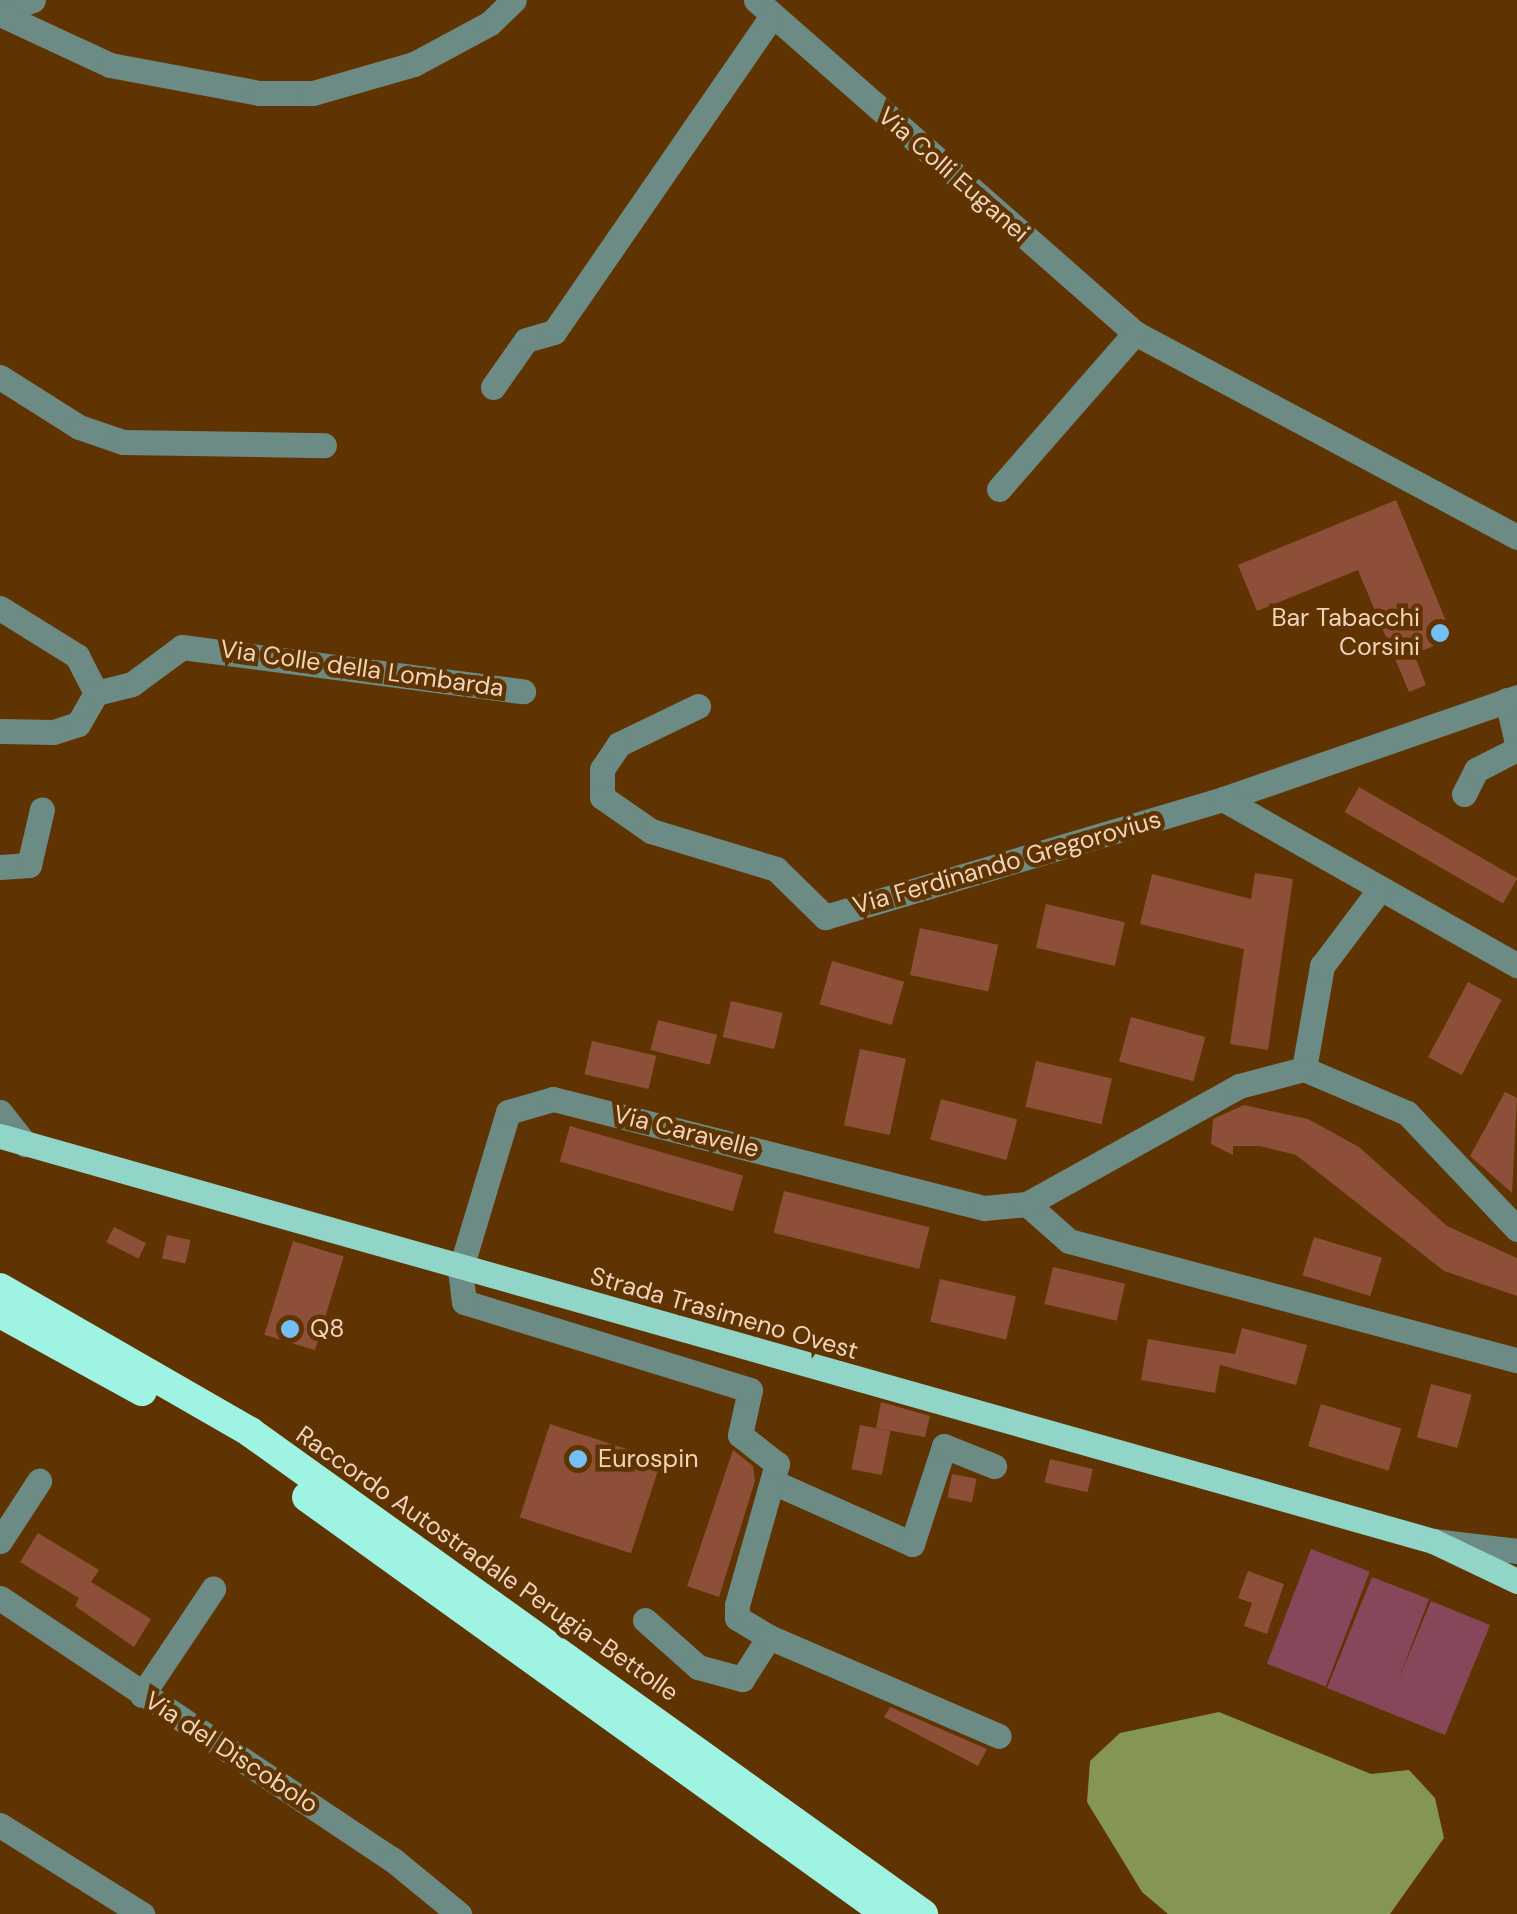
<!DOCTYPE html>
<html>
<head>
<meta charset="utf-8">
<style>
	body { margin:0 }
	#map { position:relative; width:1517px; height:1914px; overflow:hidden; background:#5f3302; font-family:"DM Sans",sans-serif }
	div>[style] { position:absolute }
	[style*='--x'] { left:calc(var(--x)*1px); top:calc(var(--y)*1px); width:calc(var(--w)*1px); rotate:calc(var(--a)*1deg) }
	.green>* { inset:0; background:#86475b; transform-origin:0 0 }
	.water>* { inset:0; background:#849554 }
	.building>* { inset:0; background:#8d4f38; transform-origin:0 0 }
	.minor>* { height:25px; margin:-12.5px; padding:0 12.5px; transform-origin:12.5px; border-radius:12.5px; background:#6b8b84 }
	.major>* { height:25px; margin:-12.5px; padding:0 12.5px; transform-origin:12.5px; border-radius:12.5px; background:#91d5c8 }
	.highway>* { height:30px; margin:-15px; padding:0 15px; transform-origin:15px; border-radius:15px; background:#9ff3e2 }
	.dots>* { width:28px; height:28px; translate:-50% -50%; box-sizing:border-box; border:5px solid #5f3302; border-radius:50% }
	span { translate:-50% -50%; white-space:nowrap; text-align:center; line-height:1.15; -webkit-text-stroke:9px #5f3302; paint-order:stroke }
	.street-label { font-size:25px; color:#efd4be }
	.poi-label { font-size:25px; color:#efd4be }
	.right { translate:-100% -50%; text-align:right }
	.left { translate:0 -50%; text-align:left }
</style>
</head>
<body>
<div id="map">
	<div class="green">
		<i style="left:1311px;top:1549px;width:63px;height:123px;rotate:21deg"></i>
		<i style="clip-path:polygon(1372px 1577px,1429px 1599px,1398px 1681px,1431px 1601px,1490px 1625px,1445px 1735px,1327px 1688px)"></i>
	</div>
	<div class="water">
		<i style="clip-path:polygon(1219px 1712px,1371px 1774px,1409px 1770px,1435px 1798px,1444px 1838px,1390px 1914px,1168px 1914px,1142px 1892px,1087px 1802px,1090px 1761px,1120px 1733px)"></i>
	</div>
	<div class="building">
		<i style="clip-path:polygon(1396px 500px,1453px 638px,1414px 654px,1426px 685px,1409px 692px,1358px 570px,1257px 611px,1238px 565px)"></i>
		<i style="left:1359px;top:787px;width:183px;height:29px;rotate:30deg"></i>
		<i style="clip-path:polygon(1255px 873px,1293px 879px,1268px 1050px,1230px 1044px,1244px 949px,1140px 924px,1152px 874px,1251px 899px)"></i>
		<i style="left:1046px;top:904px;width:81px;height:45px;rotate:13deg"></i>
		<i style="left:920px;top:928px;width:80px;height:48px;rotate:12deg"></i>
		<i style="left:832px;top:961px;width:75px;height:45px;rotate:16deg"></i>
		<i style="left:1468px;top:982px;width:38px;height:85px;rotate:28deg"></i>
		<i style="left:731px;top:1001px;width:53px;height:37px;rotate:13deg"></i>
		<i style="left:1131px;top:1017px;width:77px;height:46px;rotate:15deg"></i>
		<i style="left:658px;top:1020px;width:61px;height:31px;rotate:14deg"></i>
		<i style="left:592px;top:1041px;width:66px;height:34px;rotate:13deg"></i>
		<i style="left:860px;top:1049px;width:47px;height:78px;rotate:12deg"></i>
		<i style="left:1036px;top:1061px;width:78px;height:47px;rotate:13deg"></i>
		<i style="clip-path:polygon(1505px 1092px,1517px 1098px,1512px 1193px,1470px 1156px)"></i>
		<i style="left:941px;top:1099px;width:79px;height:42px;rotate:15deg"></i>
		<i style="clip-path:polygon(1244px 1105px,1308px 1119px,1359px 1147px,1447px 1226px,1517px 1258px,1517px 1296px,1444px 1271px,1296px 1155px,1260px 1146px,1233px 1146px,1233px 1155px,1211px 1144px,1213px 1119px)"></i>
		<i style="left:570px;top:1126px;width:180px;height:37px;rotate:16deg"></i>
		<i style="left:784px;top:1191px;width:150px;height:43px;rotate:14deg"></i>
		<i style="left:114px;top:1227px;width:36px;height:17px;rotate:27deg"></i>
		<i style="left:167px;top:1235px;width:24px;height:24px;rotate:12deg"></i>
		<i style="left:1314px;top:1237px;width:71px;height:40px;rotate:17deg"></i>
		<i style="left:293px;top:1241px;width:53px;height:98px;rotate:17deg"></i>
		<i style="left:1053px;top:1267px;width:74px;height:38px;rotate:13deg"></i>
		<i style="left:940px;top:1279px;width:78px;height:44px;rotate:13deg"></i>
		<i style="clip-path:polygon(1242px 1328px,1307px 1345px,1296px 1385px,1220px 1365px,1215px 1393px,1141px 1380px,1148px 1339px,1235px 1354px)"></i>
		<i style="left:1431px;top:1384px;width:42px;height:55px;rotate:15deg"></i>
		<i style="clip-path:polygon(881px 1402px,930px 1416px,925px 1437px,876px 1428px)"></i>
		<i style="left:1321px;top:1404px;width:84px;height:44px;rotate:17deg"></i>
		<i style="left:550px;top:1424px;width:117px;height:98px;rotate:18deg"></i>
		<i style="left:860px;top:1425px;width:31px;height:45px;rotate:11deg"></i>
		<i style="clip-path:polygon(733px 1450px,753px 1466px,755px 1481px,719px 1597px,687px 1586px)"></i>
		<i style="left:1050px;top:1459px;width:44px;height:24px;rotate:13deg"></i>
		<i style="left:952px;top:1474px;width:25px;height:24px;rotate:11deg"></i>
		<i style="clip-path:polygon(38px 1533px,99px 1570px,91px 1582px,151px 1619px,134px 1647px,75px 1606px,79px 1598px,20px 1562px)"></i>
		<i style="clip-path:polygon(1248px 1571px,1284px 1584px,1267px 1634px,1244px 1626px,1252px 1603px,1238px 1598px)"></i>
		<i style="clip-path:polygon(890px 1707px,987px 1749px,978px 1766px,884px 1717px)"></i>
	</div>
	<div class="minor">
		<i style="--x:756;--y:0;--w:505;--a:41.3"></i>
		<i style="--x:1135;--y:333;--w:433;--a:28.1"></i>
		<i style="--x:0;--y:12;--w:35;--a:-20"></i>
		<i style="--x:0;--y:14;--w:121;--a:24.9"></i>
		<i style="--x:110;--y:65;--w:152;--a:10.6"></i>
		<i style="--x:259;--y:93;--w:54;--a:0"></i>
		<i style="--x:313;--y:93;--w:105;--a:-16"></i>
		<i style="--x:414;--y:64;--w:86;--a:-28.3"></i>
		<i style="--x:490;--y:23;--w:33;--a:-44"></i>
		<i style="--x:0;--y:377;--w:93;--a:32.3"></i>
		<i style="--x:79;--y:427;--w:46;--a:18.8"></i>
		<i style="--x:123;--y:442;--w:201;--a:0.9"></i>
		<i style="--x:493;--y:387;--w:57;--a:-54.9"></i>
		<i style="--x:526;--y:340;--w:29;--a:-16"></i>
		<i style="--x:554;--y:332;--w:382;--a:-55.4"></i>
		<i style="--x:999;--y:489;--w:207;--a:-48.9"></i>
		<i style="--x:0;--y:608;--w:91;--a:31.9"></i>
		<i style="--x:77;--y:656;--w:42;--a:62.8"></i>
		<i style="--x:96;--y:693;--w:36;--a:120"></i>
		<i style="--x:78;--y:724;--w:26;--a:162"></i>
		<i style="--x:53;--y:732;--w:53;--a:-178.9"></i>
		<i style="--x:96;--y:693;--w:37;--a:-14"></i>
		<i style="--x:132;--y:684;--w:62;--a:-36.5"></i>
		<i style="--x:182;--y:647;--w:344;--a:7.4"></i>
		<i style="--x:1507;--y:700;--w:44;--a:76.9"></i>
		<i style="--x:698;--y:706;--w:88;--a:154.3"></i>
		<i style="--x:619;--y:744;--w:30;--a:124"></i>
		<i style="--x:602;--y:769;--w:28;--a:90"></i>
		<i style="--x:602;--y:797;--w:60;--a:34.8"></i>
		<i style="--x:651;--y:831;--w:131;--a:16.9"></i>
		<i style="--x:776;--y:869;--w:69;--a:44.4"></i>
		<i style="--x:825;--y:917;--w:415;--a:-16.5"></i>
		<i style="--x:1223;--y:799;--w:311;--a:-19.1"></i>
		<i style="--x:1464;--y:794;--w:27;--a:-63"></i>
		<i style="--x:1476;--y:770;--w:46;--a:-27.1"></i>
		<i style="--x:1223;--y:799;--w:338;--a:29.5"></i>
		<i style="--x:0;--y:867;--w:29;--a:-4"></i>
		<i style="--x:29;--y:865;--w:57;--a:-76.9"></i>
		<i style="--x:1304;--y:1069;--w:112;--a:23.1"></i>
		<i style="--x:1407;--y:1113;--w:160;--a:46.5"></i>
		<i style="--x:1304;--y:1069;--w:105;--a:-80.1"></i>
		<i style="--x:1322;--y:966;--w:96;--a:-53"></i>
		<i style="--x:0;--y:1112;--w:41;--a:52"></i>
		<i style="--x:1027;--y:1204;--w:56;--a:41.4"></i>
		<i style="--x:1069;--y:1241;--w:464;--a:14.9"></i>
		<i style="--x:773;--y:1482;--w:152;--a:24"></i>
		<i style="--x:912;--y:1544;--w:103;--a:-71.9"></i>
		<i style="--x:944;--y:1446;--w:54;--a:21.8"></i>
		<i style="--x:0;--y:1541;--w:72;--a:-57"></i>
		<i style="--x:1433;--y:1541;--w:85;--a:6.8"></i>
		<i style="--x:0;--y:1598;--w:471;--a:33.7"></i>
		<i style="--x:392;--y:1859;--w:87;--a:39.4"></i>
		<i style="--x:645;--y:1620;--w:71;--a:41.6"></i>
		<i style="--x:698;--y:1667;--w:46;--a:15.3"></i>
		<i style="--x:742;--y:1679;--w:50;--a:-57.3"></i>
		<i style="--x:769;--y:1637;--w:37;--a:-149"></i>
		<i style="--x:737;--y:1618;--w:13;--a:-90"></i>
		<i style="--x:737;--y:1605;--w:147;--a:-74.2"></i>
		<i style="--x:777;--y:1464;--w:47;--a:-141.9"></i>
		<i style="--x:740;--y:1435;--w:46;--a:-77.5"></i>
		<i style="--x:750;--y:1390;--w:299;--a:-162.9"></i>
		<i style="--x:464;--y:1302;--w:31;--a:-97"></i>
		<i style="--x:460;--y:1271;--w:166;--a:-73.2"></i>
		<i style="--x:508;--y:1112;--w:47;--a:-16.1"></i>
		<i style="--x:553;--y:1099;--w:445;--a:14.2"></i>
		<i style="--x:984;--y:1208;--w:43;--a:-5.3"></i>
		<i style="--x:1027;--y:1204;--w:243;--a:-29.1"></i>
		<i style="--x:1239;--y:1086;--w:67;--a:-14.7"></i>
		<i style="--x:769;--y:1637;--w:250;--a:23.3"></i>
		<i style="--x:142;--y:1695;--w:128;--a:-56.2"></i>
		<i style="--x:0;--y:1825;--w:168;--a:32.1"></i>
	</div>
	<div class="major">
		<i style="--x:0;--y:1136;--w:1489;--a:15.78"></i>
		<i style="--x:1433;--y:1541;--w:93;--a:25.5"></i>
	</div>
	<div class="highway">
		<i style="--x:0;--y:1288;--w:289;--a:29.9"></i>
		<i style="--x:250;--y:1432;--w:828;--a:35.61"></i>
		<i style="--x:0;--y:1313;--w:162;--a:28.8"></i>
		<i style="--x:307;--y:1497;--w:709;--a:35.71"></i>
	</div>
	<div class="dots">
		<i style="left:1440px;top:633px;background:#74c0f6"></i>
		<i style="left:290px;top:1329px;background:#74c0f6"></i>
		<i style="left:578px;top:1459px;background:#74c0f6"></i>
	</div>
	<div class="street-label">
		<span style="left:953px;top:175px;rotate:41deg">Via Colli Euganei</span>
		<span style="left:362px;top:669px;rotate:8deg">Via Colle della Lombarda</span>
		<span style="left:1007px;top:863px;rotate:-16deg">Via Ferdinando Gregorovius</span>
		<span style="left:686px;top:1132px;rotate:14deg">Via Caravelle</span>
		<span style="left:724px;top:1314px;rotate:16deg">Strada Trasimeno Ovest</span>
		<span style="left:487px;top:1564px;rotate:35deg">Raccordo Autostradale Perugia-Bettolle</span>
		<span style="left:231px;top:1753px;rotate:33deg">Via del Discobolo</span>
	</div>
	<div class="poi-label">
		<span class="right" style="left:1420px;top:633px">Bar Tabacchi<br>Corsini</span>
		<span class="left" style="left:310px;top:1329px">Q8</span>
		<span class="left" style="left:598px;top:1459px">Eurospin</span>
	</div>
</div>
</body>
</html>
